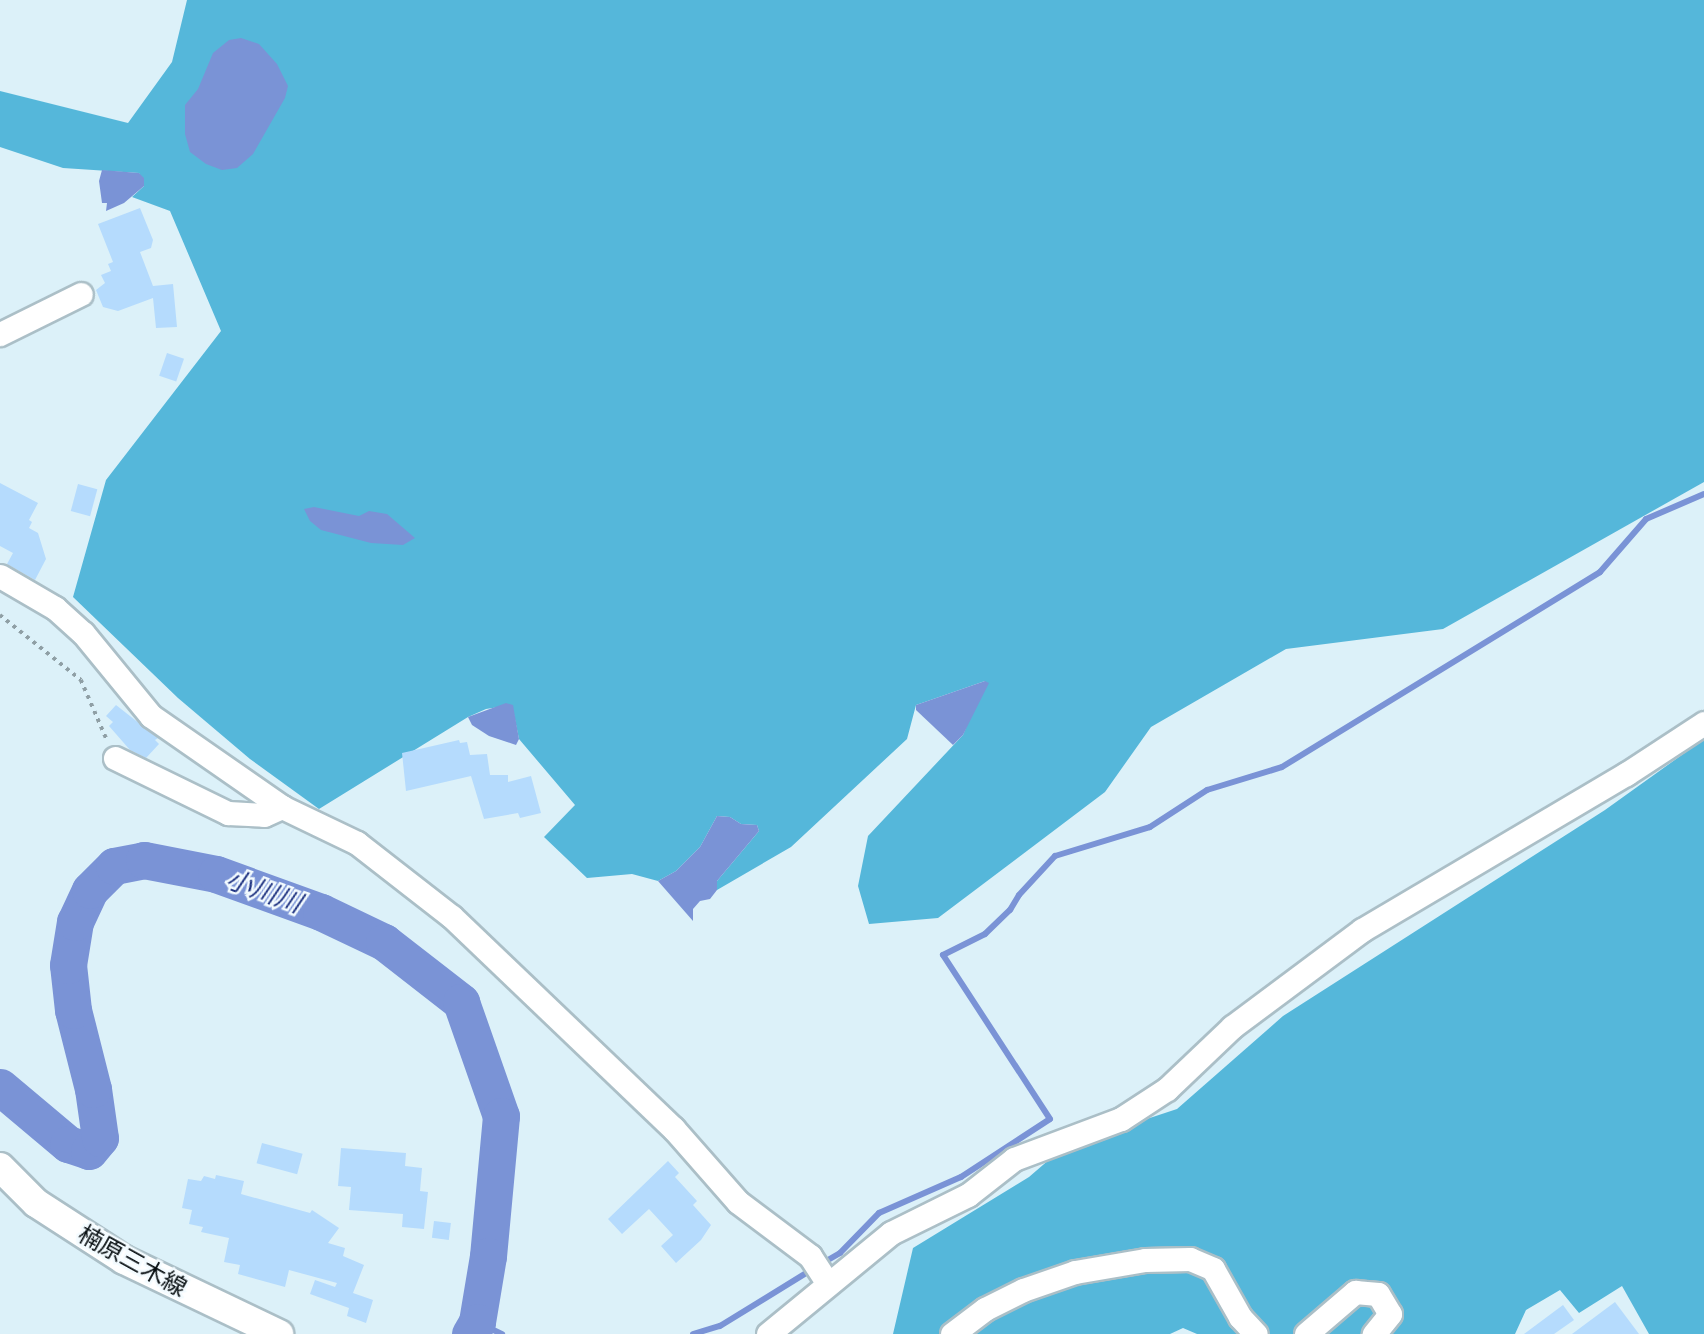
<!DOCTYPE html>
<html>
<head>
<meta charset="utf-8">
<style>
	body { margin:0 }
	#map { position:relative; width:1704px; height:1334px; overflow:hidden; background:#dcf1f9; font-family:"Open Sans","Noto Sans JP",sans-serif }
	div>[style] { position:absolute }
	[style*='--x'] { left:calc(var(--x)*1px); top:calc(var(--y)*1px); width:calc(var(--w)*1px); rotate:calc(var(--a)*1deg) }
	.forest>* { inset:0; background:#55b7da }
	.water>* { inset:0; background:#7a93d6 }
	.stream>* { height:6px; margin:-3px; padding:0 3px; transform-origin:3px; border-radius:3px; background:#7a93d6 }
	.river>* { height:37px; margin:-18.5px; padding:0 18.5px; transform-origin:18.5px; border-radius:18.5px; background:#7a93d6 }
	.building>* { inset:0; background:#b5dbfd; transform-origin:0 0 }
	.path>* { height:3.5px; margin-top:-1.75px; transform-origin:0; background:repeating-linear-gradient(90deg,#8f9fa5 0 3.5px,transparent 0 8.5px) }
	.roads { filter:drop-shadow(2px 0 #abbfc7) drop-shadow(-2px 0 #abbfc7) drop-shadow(0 2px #abbfc7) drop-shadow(0 -2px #abbfc7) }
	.minor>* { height:23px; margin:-11.5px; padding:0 11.5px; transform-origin:11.5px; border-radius:11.5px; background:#fff }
	.major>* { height:28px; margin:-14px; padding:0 14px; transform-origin:14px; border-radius:14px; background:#fff }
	span { translate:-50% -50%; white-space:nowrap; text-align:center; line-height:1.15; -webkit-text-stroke:5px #f3fbff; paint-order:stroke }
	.street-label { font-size:24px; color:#070e11 }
	.water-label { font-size:26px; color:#203482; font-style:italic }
</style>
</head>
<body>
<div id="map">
	<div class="forest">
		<i style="clip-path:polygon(187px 0,1704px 0,1704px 482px,1443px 629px,1286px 649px,1151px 727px,1105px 792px,938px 918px,869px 924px,858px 886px,868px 836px,963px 735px,985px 681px,916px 705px,907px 739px,791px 847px,717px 890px,717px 881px,759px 831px,757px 825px,741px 824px,730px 817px,717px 816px,700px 847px,676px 871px,658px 881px,632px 874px,587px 878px,544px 837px,575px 805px,519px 739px,512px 705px,486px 709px,468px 717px,319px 809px,250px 759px,178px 698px,73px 597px,106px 480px,221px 331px,170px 211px,132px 197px,144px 186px,139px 173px,63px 168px,0 147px,0 91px,128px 123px,172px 62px)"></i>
		<i style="clip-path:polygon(1704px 739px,1704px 1334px,1649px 1334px,1622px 1286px,1579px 1313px,1560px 1290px,1526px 1310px,1515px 1334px,1197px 1334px,1183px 1328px,1170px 1334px,893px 1334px,913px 1248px,1029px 1177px,1065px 1146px,1177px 1109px,1283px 1016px,1605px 810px)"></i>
	</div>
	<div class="water">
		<i style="clip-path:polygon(241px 38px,259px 44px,277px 64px,288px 86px,285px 98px,253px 154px,237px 168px,222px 170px,206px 164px,190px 152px,185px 134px,185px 105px,198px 89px,213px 53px,229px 40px)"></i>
		<i style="clip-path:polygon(102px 170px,139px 173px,144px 178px,144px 186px,124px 203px,106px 211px,107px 203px,102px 203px,99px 181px)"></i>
		<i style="clip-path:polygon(314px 507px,359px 516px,369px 511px,387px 514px,415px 538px,403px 545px,371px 543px,321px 530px,310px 521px,304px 509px)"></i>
		<i style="clip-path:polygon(985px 681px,989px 683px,963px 735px,953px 745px,916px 710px,916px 705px)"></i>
		<i style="clip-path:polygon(506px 703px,513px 705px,519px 739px,516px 745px,489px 736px,472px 725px,468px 717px)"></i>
		<i style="clip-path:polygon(717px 816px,730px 817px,741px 824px,757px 825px,759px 831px,717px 881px,717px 890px,710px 899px,700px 901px,693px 909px,693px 921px,658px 881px,676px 871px,700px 847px)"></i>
	</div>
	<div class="stream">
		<i style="--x:821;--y:1264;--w:22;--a:-30"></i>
		<i style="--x:840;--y:1253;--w:56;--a:-45.7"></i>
		<i style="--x:879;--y:1213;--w:90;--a:-23.7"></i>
		<i style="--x:961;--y:1177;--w:106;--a:-33.1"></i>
		<i style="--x:1050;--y:1119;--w:196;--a:-123.1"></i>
		<i style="--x:943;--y:955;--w:47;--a:-26.6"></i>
		<i style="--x:985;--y:934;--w:35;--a:-44"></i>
		<i style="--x:1010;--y:910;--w:17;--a:-59"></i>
		<i style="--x:1019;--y:895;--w:53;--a:-47.3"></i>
		<i style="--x:1055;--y:856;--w:99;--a:-17"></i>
		<i style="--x:1150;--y:827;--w:68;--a:-33"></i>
		<i style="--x:1207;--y:790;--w:78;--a:-17"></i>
		<i style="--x:1282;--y:767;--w:373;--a:-31.5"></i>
		<i style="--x:1600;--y:572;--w:70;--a:-49"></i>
		<i style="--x:1646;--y:519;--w:63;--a:-23.3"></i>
		<i style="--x:477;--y:1322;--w:28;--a:26"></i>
		<i style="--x:693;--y:1334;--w:28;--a:-17"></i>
		<i style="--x:720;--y:1326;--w:107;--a:-31.6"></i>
	</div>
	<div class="river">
		<i style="--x:0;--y:1087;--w:89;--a:40"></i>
		<i style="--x:68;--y:1144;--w:22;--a:18"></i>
		<i style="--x:89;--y:1151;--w:17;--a:-50"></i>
		<i style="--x:100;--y:1138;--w:49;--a:-98.1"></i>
		<i style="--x:93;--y:1089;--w:81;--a:-104.2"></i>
		<i style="--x:73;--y:1010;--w:45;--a:-96.3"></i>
		<i style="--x:68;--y:965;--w:44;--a:-80.8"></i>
		<i style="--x:75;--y:922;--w:35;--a:-65"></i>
		<i style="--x:90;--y:890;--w:34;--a:-45"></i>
		<i style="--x:114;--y:866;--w:31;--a:-11"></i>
		<i style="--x:144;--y:860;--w:73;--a:11"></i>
		<i style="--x:216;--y:874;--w:112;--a:19.9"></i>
		<i style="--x:321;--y:912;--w:70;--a:25.5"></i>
		<i style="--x:384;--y:942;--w:98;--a:37.9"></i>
		<i style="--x:461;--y:1002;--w:121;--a:70.7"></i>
		<i style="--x:501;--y:1116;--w:141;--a:95.3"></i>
		<i style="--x:488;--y:1256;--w:67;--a:99.5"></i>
		<i style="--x:477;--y:1322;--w:14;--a:120"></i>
	</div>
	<div class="building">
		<i style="clip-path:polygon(140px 208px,153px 240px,151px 248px,140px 252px,153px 286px,173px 284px,177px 327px,156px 328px,153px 298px,118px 311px,103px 307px,96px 290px,105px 283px,101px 275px,111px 271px,108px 264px,113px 262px,98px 224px)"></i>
		<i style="left:167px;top:353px;width:18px;height:24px;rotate:19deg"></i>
		<i style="clip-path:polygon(0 483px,38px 503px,29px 520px,32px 522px,29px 528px,38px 533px,46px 559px,35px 580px,7px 564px,13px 553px,0 546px)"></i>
		<i style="left:78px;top:484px;width:20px;height:28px;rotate:15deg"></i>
		<i style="clip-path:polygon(116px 705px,158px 738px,155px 740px,159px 744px,146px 758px,130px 750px,109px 726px,113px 722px,106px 716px)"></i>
		<i style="clip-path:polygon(459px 740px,460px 743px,467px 742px,470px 755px,487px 754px,490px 775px,508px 775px,508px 782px,531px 776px,541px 813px,520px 818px,518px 813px,484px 819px,471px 776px,406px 791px,402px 753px)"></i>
		<i style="left:262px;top:1143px;width:42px;height:21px;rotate:15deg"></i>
		<i style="clip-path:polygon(341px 1148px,406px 1153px,405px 1166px,422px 1168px,420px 1191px,428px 1192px,424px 1229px,402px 1227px,403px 1214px,349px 1210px,351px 1187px,338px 1186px)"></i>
		<i style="clip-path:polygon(668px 1161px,679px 1173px,675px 1177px,697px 1201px,693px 1205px,711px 1225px,701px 1240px,676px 1263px,661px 1246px,673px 1235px,649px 1209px,622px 1234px,608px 1219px)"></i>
		<i style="clip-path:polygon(216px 1175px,244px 1181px,241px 1194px,310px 1213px,312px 1210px,339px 1228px,328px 1243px,345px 1248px,343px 1256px,364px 1265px,353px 1293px,373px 1300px,366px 1323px,347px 1316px,349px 1308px,310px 1294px,315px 1280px,335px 1287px,337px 1283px,289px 1270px,285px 1287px,238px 1274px,240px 1265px,224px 1262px,229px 1238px,201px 1232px,203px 1227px,189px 1224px,192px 1210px,182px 1208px,188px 1179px,201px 1181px,204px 1176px,215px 1179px)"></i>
		<i style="left:434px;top:1221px;width:17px;height:17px;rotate:7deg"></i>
		<i style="clip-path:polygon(1615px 1302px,1639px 1334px,1572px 1334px)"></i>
		<i style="clip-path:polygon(1563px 1305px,1574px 1320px,1554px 1334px,1524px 1334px)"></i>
	</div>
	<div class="path">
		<i style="--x:0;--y:615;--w:104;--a:38.7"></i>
		<i style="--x:81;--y:680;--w:65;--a:66.6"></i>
	</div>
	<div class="roads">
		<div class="minor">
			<i style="--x:0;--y:334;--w:90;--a:-26.3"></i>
			<i style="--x:0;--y:576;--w:64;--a:30.2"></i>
			<i style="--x:55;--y:608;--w:38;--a:42"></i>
			<i style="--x:83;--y:633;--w:107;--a:50.7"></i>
			<i style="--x:151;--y:716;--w:160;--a:34.8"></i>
			<i style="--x:282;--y:807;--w:83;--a:25.6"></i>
			<i style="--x:357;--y:843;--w:120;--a:37.9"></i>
			<i style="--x:452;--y:917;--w:306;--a:43.7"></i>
			<i style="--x:673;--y:1128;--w:98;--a:48.7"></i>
			<i style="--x:738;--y:1202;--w:90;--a:36.9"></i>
			<i style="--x:810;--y:1256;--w:33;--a:57"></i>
			<i style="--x:115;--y:758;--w:126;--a:26"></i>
			<i style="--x:228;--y:813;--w:36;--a:3"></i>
			<i style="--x:264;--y:815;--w:20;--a:-24"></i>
			<i style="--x:768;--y:1334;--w:159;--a:-39.4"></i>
			<i style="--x:891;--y:1233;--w:86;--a:-26.3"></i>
			<i style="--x:968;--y:1195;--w:58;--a:-38"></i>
			<i style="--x:1014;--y:1159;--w:114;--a:-20.5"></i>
			<i style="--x:1121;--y:1119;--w:55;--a:-33.1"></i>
			<i style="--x:1167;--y:1089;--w:90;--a:-43.6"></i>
			<i style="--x:1232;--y:1027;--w:162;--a:-36.7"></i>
			<i style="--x:1362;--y:930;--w:307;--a:-30.6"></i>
			<i style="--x:1626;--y:774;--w:93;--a:-33.2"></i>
			<i style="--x:952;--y:1334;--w:41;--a:-37.1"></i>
			<i style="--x:985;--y:1309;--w:42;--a:-26.6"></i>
			<i style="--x:1023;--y:1290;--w:55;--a:-19.1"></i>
			<i style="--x:1075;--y:1272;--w:71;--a:-9.7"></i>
			<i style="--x:1145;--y:1260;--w:45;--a:-1.3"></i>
			<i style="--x:1190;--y:1259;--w:25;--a:23"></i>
			<i style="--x:1213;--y:1269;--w:55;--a:60.6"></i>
			<i style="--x:1240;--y:1317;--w:23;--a:47"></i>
			<i style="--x:1306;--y:1334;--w:65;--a:-40.6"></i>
			<i style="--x:1355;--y:1292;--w:23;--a:5"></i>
			<i style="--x:1378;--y:1294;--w:23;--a:59"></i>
			<i style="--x:1390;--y:1314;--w:26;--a:129"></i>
		</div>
		<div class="major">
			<i style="--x:0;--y:1167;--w:51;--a:45"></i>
			<i style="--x:36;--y:1203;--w:105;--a:32.9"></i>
			<i style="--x:124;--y:1260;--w:172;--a:25.5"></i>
		</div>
	</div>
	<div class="street-label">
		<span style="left:133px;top:1260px;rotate:29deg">楠原三木線</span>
	</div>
	<div class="water-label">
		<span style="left:264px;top:891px;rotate:20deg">小川川</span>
	</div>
</div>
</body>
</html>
